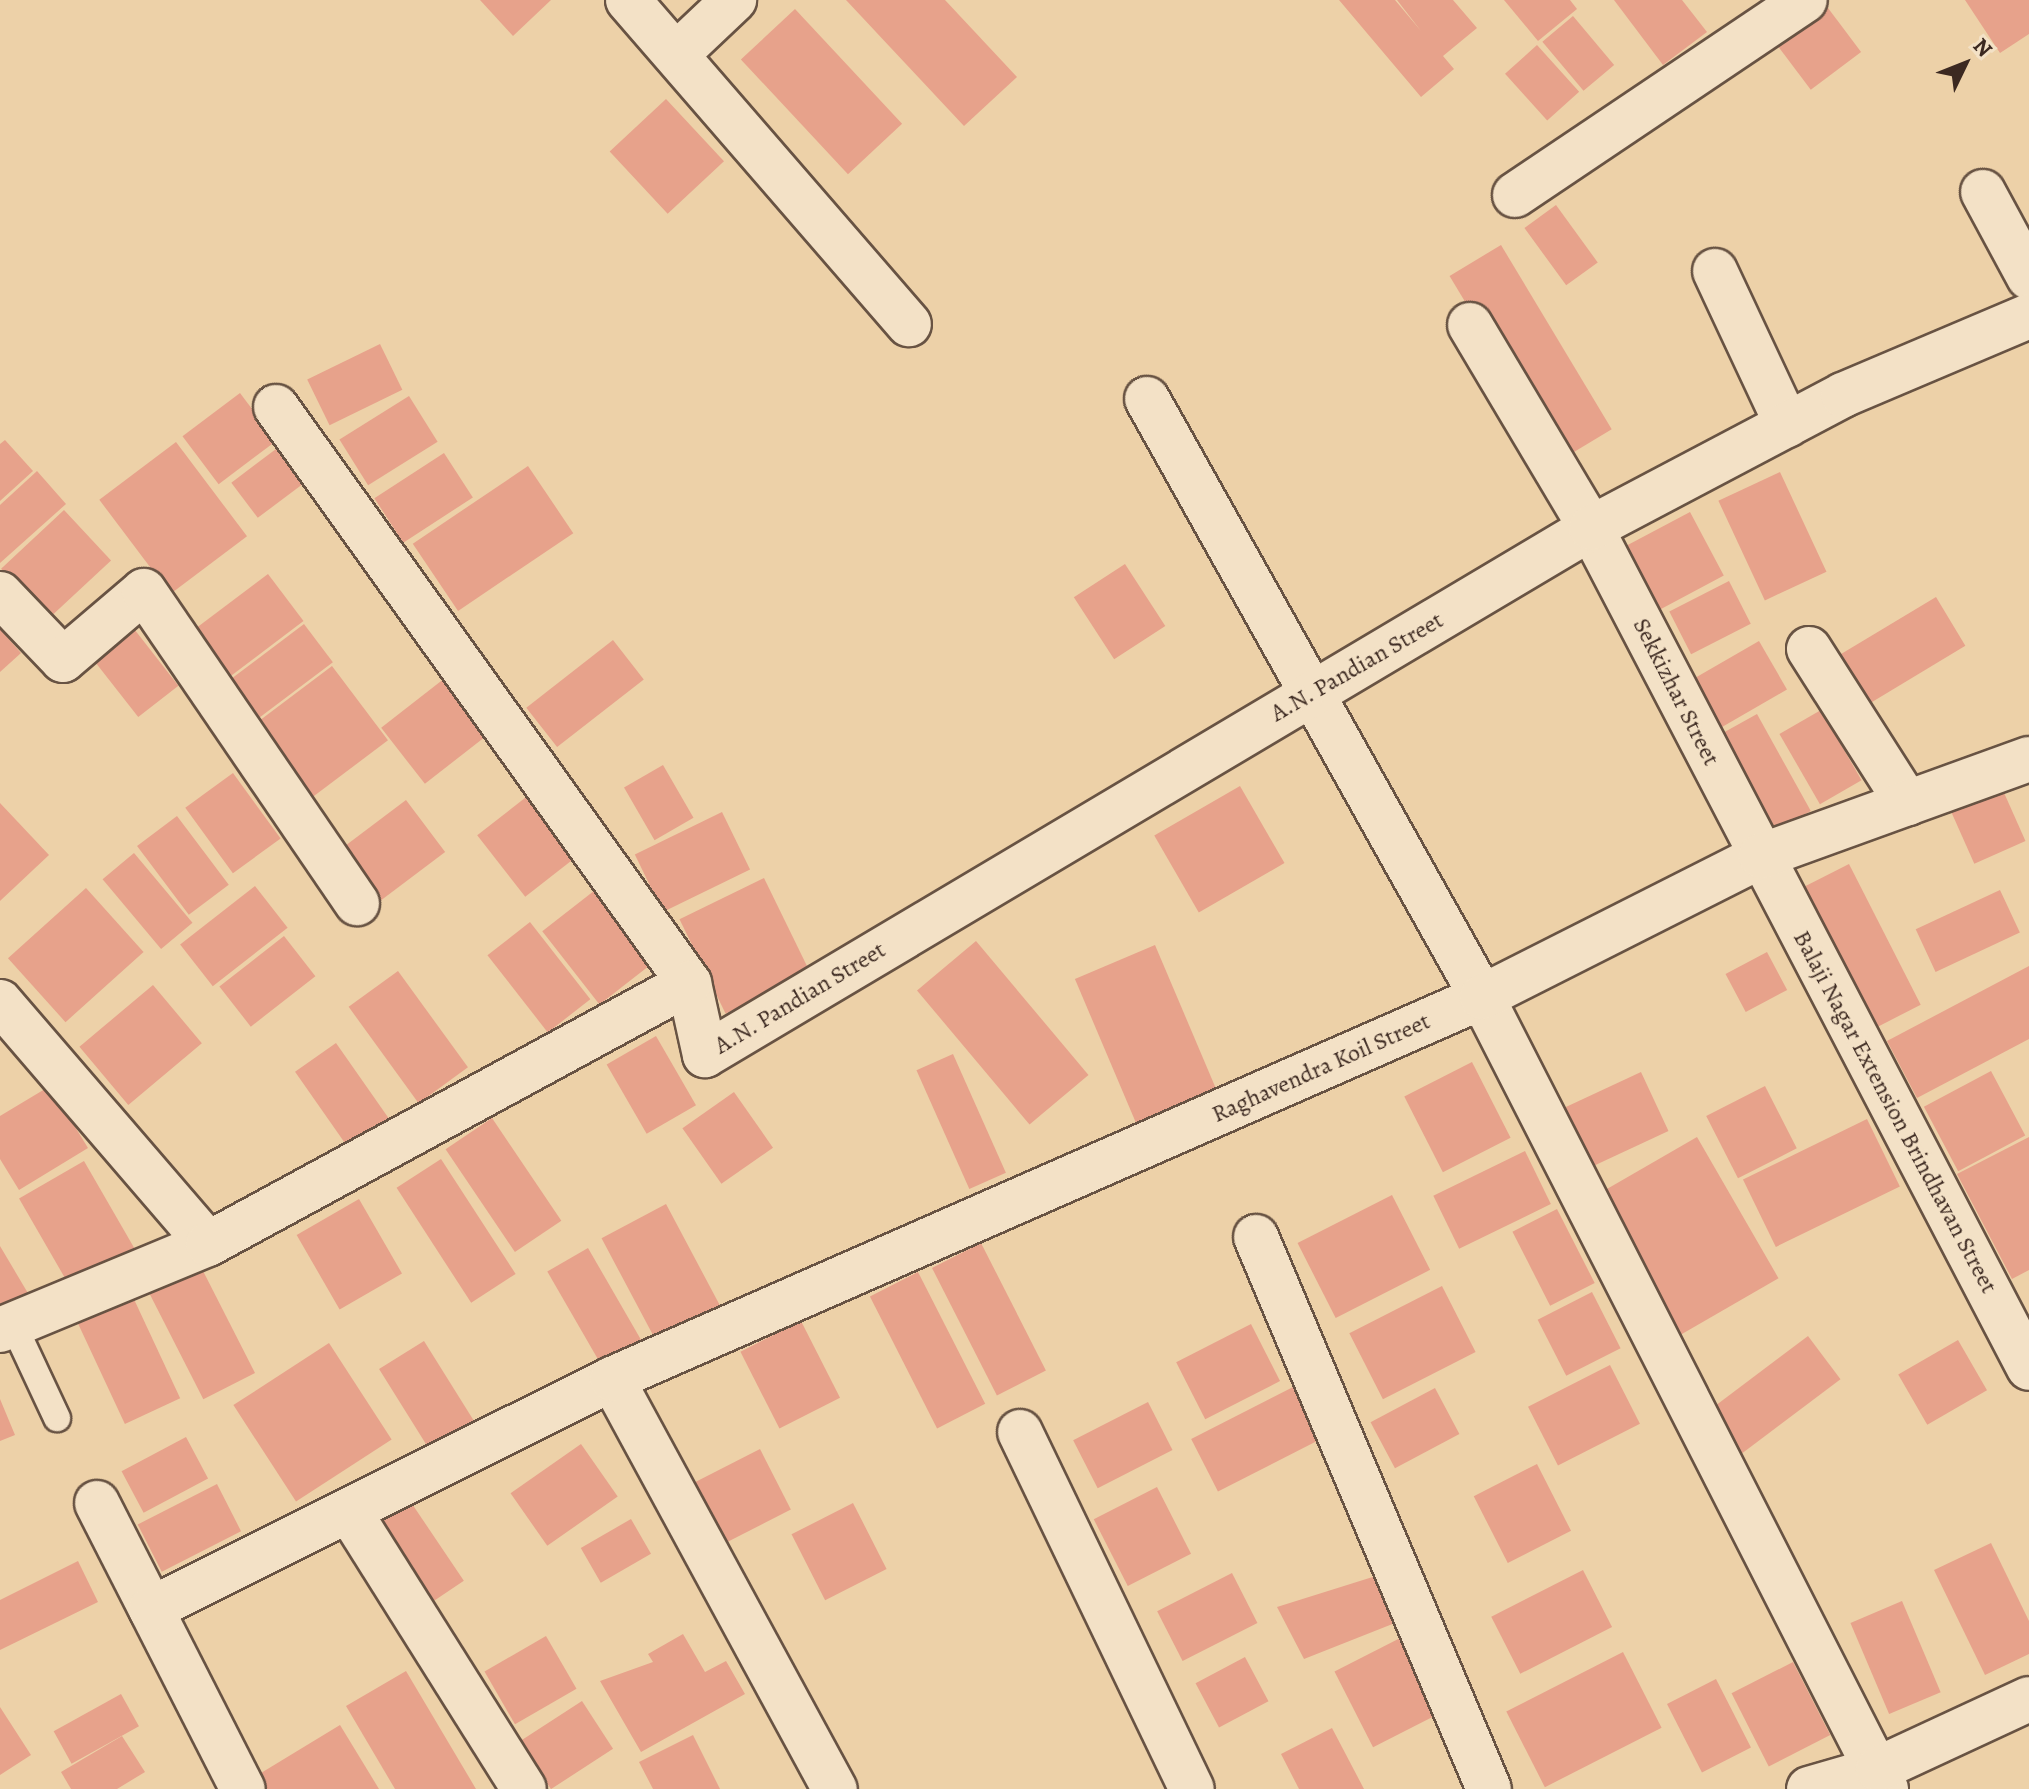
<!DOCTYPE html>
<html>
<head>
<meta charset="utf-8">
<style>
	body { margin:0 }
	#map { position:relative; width:2029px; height:1789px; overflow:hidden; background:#edd1a8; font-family:Alegreya,serif }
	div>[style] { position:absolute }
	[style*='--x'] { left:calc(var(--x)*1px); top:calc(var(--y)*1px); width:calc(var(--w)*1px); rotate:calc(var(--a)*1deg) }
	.building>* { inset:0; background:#e7a28b; transform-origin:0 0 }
	.roads { filter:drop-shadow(2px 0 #685343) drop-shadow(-2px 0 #685343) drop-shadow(0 2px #685343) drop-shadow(0 -2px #685343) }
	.lane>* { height:26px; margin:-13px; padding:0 13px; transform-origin:13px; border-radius:13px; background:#f3e1c6 }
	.street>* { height:44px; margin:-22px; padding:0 22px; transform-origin:22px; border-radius:22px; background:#f3e1c6 }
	span { translate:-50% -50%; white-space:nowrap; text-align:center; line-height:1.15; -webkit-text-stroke:6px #f3e1c6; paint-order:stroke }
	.street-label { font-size:24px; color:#3c2921 }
	.north { position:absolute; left:1925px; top:24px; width:80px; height:80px; -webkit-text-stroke:6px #f3e1c6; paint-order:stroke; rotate:47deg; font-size:22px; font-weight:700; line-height:32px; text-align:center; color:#3c2921 }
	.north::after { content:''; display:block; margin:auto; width:28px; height:36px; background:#3c2921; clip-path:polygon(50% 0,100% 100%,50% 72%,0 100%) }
</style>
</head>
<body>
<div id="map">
	<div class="building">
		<i style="clip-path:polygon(480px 0,551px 0,513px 36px)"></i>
		<i style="clip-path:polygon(846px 0,945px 0,1017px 77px,964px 126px)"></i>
		<i style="clip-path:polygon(1339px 0,1395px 0,1421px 31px,1397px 0,1453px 0,1477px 28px,1443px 56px,1454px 69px,1421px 97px)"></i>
		<i style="clip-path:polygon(1504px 0,1570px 0,1577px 9px,1538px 41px)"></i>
		<i style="clip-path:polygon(1614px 0,1682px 0,1707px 32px,1663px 65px)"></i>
		<i style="clip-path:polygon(1965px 0,2029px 0,2029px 34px,2000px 53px)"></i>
		<i style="left:1825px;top:4px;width:60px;height:63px;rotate:53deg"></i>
		<i style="left:795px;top:9px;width:157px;height:74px;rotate:47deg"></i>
		<i style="left:1573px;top:16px;width:64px;height:40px;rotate:50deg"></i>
		<i style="left:1537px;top:45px;width:63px;height:43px;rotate:48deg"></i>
		<i style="left:666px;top:99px;width:85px;height:77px;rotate:47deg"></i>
		<i style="left:1556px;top:205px;width:71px;height:39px;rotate:54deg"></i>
		<i style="left:1501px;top:245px;width:215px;height:60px;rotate:59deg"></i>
		<i style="left:380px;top:344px;width:51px;height:81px;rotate:64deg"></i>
		<i style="left:240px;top:393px;width:60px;height:72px;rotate:53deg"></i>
		<i style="left:409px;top:396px;width:54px;height:82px;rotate:58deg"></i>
		<i style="clip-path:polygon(5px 440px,33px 471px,0 501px,0 444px)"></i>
		<i style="left:176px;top:442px;width:118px;height:96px;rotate:53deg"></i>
		<i style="left:280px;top:446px;width:44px;height:61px;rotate:53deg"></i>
		<i style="left:444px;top:453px;width:53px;height:83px;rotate:57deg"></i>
		<i style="left:528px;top:466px;width:81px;height:139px;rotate:56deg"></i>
		<i style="clip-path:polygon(37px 471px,66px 504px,0 563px,0 505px)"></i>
		<i style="left:1780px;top:472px;width:110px;height:68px;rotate:65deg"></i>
		<i style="left:64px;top:510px;width:69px;height:86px;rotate:47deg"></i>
		<i style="left:1690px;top:512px;width:72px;height:86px;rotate:62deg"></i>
		<i style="left:1125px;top:564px;width:74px;height:61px;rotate:57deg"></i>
		<i style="left:268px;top:574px;width:59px;height:94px;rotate:53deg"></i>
		<i style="left:1729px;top:581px;width:48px;height:67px;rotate:63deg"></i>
		<i style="left:1936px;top:597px;width:57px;height:119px;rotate:59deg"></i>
		<i style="left:304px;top:624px;width:48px;height:96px;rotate:53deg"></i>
		<i style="left:131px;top:625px;width:77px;height:51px;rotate:52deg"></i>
		<i style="clip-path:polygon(0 629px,21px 653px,0 672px)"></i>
		<i style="left:613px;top:640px;width:50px;height:110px;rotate:52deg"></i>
		<i style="left:1759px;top:641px;width:56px;height:78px;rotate:60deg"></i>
		<i style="left:332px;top:666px;width:93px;height:96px;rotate:53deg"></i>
		<i style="left:445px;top:678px;width:71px;height:81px;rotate:52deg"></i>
		<i style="left:1821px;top:710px;width:81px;height:48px;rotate:60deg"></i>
		<i style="left:1757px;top:714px;width:111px;height:52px;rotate:61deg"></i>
		<i style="left:663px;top:765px;width:61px;height:45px;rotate:60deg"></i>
		<i style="left:233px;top:773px;width:81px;height:59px;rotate:54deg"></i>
		<i style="left:1997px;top:777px;width:70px;height:56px;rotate:66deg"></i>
		<i style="left:1240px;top:786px;width:89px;height:99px;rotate:60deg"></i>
		<i style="left:530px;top:794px;width:78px;height:67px;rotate:52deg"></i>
		<i style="left:406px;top:800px;width:65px;height:81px;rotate:53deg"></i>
		<i style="clip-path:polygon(0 803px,49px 855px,0 901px)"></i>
		<i style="left:722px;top:812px;width:64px;height:97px;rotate:64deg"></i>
		<i style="left:177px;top:816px;width:86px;height:50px;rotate:53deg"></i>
		<i style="left:134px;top:853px;width:91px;height:41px;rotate:50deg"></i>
		<i style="left:1849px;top:864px;width:158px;height:52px;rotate:63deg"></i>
		<i style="left:764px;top:878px;width:105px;height:94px;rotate:64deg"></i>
		<i style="left:255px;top:886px;width:53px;height:95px;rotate:52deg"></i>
		<i style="left:599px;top:887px;width:93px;height:72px;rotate:52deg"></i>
		<i style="left:86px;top:888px;width:86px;height:105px;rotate:48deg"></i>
		<i style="left:2000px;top:890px;width:47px;height:93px;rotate:65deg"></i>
		<i style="left:530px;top:922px;width:98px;height:54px;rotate:52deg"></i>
		<i style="left:284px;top:936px;width:51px;height:82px;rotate:52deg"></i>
		<i style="left:976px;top:941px;width:175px;height:77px;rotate:50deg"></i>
		<i style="left:1155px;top:945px;width:167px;height:87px;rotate:67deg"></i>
		<i style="left:1767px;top:952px;width:43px;height:47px;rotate:62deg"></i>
		<i style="clip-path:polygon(2029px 966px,2029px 1039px,1917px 1098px,1887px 1041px)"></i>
		<i style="left:398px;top:971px;width:119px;height:61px;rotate:54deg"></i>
		<i style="left:153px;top:985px;width:76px;height:96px;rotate:50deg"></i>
		<i style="left:656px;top:1036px;width:80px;height:57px;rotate:60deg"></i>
		<i style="left:336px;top:1043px;width:97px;height:50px;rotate:55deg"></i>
		<i style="left:953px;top:1054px;width:130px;height:40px;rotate:66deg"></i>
		<i style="left:1472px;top:1062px;width:85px;height:76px;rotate:63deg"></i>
		<i style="left:1991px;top:1071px;width:73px;height:76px;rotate:62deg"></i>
		<i style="left:1641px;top:1072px;width:65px;height:90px;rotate:65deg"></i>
		<i style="clip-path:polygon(50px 1086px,88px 1148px,19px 1190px,0 1159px,0 1116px)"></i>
		<i style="left:1765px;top:1086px;width:70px;height:66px;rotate:63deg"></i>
		<i style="left:734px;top:1092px;width:68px;height:63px;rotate:55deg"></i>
		<i style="left:492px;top:1118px;width:124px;height:56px;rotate:56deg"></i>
		<i style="left:1867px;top:1119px;width:75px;height:138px;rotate:64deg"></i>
		<i style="left:1697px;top:1137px;width:163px;height:119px;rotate:60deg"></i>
		<i style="clip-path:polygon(2029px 1137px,2029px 1270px,2012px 1279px,1957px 1174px)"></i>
		<i style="left:1525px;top:1151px;width:59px;height:102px;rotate:64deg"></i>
		<i style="left:441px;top:1159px;width:137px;height:53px;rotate:57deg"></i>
		<i style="left:84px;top:1161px;width:112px;height:75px;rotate:60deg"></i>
		<i style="left:1392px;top:1195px;width:84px;height:106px;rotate:63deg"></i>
		<i style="left:359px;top:1199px;width:86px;height:72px;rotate:60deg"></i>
		<i style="left:666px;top:1204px;width:122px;height:73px;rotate:62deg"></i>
		<i style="left:1557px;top:1209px;width:83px;height:50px;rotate:63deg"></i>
		<i style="left:981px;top:1243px;width:143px;height:55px;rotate:63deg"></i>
		<i style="clip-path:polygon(0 1246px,32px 1300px,0 1318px)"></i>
		<i style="left:588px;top:1248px;width:110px;height:47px;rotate:60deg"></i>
		<i style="left:201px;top:1267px;width:119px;height:58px;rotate:63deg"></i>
		<i style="left:918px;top:1272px;width:148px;height:54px;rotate:63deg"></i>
		<i style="left:1442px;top:1286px;width:74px;height:104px;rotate:63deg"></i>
		<i style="left:1592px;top:1292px;width:63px;height:61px;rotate:63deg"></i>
		<i style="left:132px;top:1295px;width:114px;height:61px;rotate:65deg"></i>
		<i style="left:801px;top:1321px;width:86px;height:68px;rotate:63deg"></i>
		<i style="left:1251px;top:1324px;width:64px;height:84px;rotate:63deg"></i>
		<i style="left:1808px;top:1336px;width:54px;height:126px;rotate:53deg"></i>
		<i style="left:1958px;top:1340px;width:58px;height:69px;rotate:60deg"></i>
		<i style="left:424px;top:1341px;width:97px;height:53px;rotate:58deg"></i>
		<i style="left:329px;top:1343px;width:115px;height:114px;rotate:57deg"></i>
		<i style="left:1610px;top:1365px;width:66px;height:92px;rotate:63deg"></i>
		<i style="left:1299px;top:1384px;width:59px;height:121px;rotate:63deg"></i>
		<i style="left:1435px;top:1388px;width:52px;height:73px;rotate:62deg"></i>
		<i style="clip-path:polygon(0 1399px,15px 1435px,0 1441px)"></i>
		<i style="left:1148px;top:1402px;width:54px;height:84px;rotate:63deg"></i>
		<i style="left:186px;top:1437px;width:47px;height:73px;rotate:62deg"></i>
		<i style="left:581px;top:1444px;width:64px;height:86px;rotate:55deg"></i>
		<i style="left:760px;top:1449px;width:68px;height:89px;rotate:63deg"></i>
		<i style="left:1537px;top:1464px;width:75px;height:71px;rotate:63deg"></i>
		<i style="left:217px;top:1484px;width:53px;height:89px;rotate:63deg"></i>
		<i style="left:1157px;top:1487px;width:75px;height:71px;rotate:63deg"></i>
		<i style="left:404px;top:1492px;width:107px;height:48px;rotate:56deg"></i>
		<i style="left:853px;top:1503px;width:74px;height:69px;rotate:63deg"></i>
		<i style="left:631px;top:1519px;width:40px;height:58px;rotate:60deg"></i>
		<i style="clip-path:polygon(1991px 1543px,2029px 1621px,2029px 1654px,1985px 1675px,1934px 1570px)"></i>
		<i style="clip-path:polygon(78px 1561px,98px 1602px,0 1650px,0 1600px)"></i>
		<i style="left:1583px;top:1570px;width:64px;height:103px;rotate:63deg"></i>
		<i style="left:1232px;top:1573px;width:56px;height:84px;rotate:63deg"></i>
		<i style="clip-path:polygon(1379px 1575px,1395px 1623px,1304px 1659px,1277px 1607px)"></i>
		<i style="left:1902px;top:1601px;width:99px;height:56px;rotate:67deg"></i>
		<i style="left:1412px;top:1632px;width:85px;height:87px;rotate:63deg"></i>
		<i style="clip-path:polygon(683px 1634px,705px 1672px,726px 1661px,745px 1694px,641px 1752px,600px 1681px,653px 1662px,648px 1654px)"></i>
		<i style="left:546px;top:1636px;width:61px;height:71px;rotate:60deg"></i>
		<i style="left:1623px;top:1652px;width:85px;height:131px;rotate:63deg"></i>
		<i style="left:1245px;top:1657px;width:50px;height:56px;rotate:62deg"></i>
		<i style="left:1793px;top:1662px;width:82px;height:69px;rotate:63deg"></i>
		<i style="clip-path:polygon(406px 1671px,476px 1789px,395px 1789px,346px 1706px)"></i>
		<i style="left:1716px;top:1679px;width:77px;height:55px;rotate:63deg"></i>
		<i style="left:121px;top:1694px;width:37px;height:77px;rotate:61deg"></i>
		<i style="left:582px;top:1701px;width:57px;height:74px;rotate:57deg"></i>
		<i style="clip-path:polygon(0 1707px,31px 1755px,0 1775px)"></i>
		<i style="clip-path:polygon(340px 1725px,379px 1789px,257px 1789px,251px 1779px)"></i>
		<i style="clip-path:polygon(1332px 1728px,1364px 1789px,1299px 1789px,1281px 1754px)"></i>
		<i style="clip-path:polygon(693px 1735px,720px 1789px,653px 1789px,639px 1762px)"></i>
		<i style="clip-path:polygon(122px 1736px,145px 1772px,117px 1789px,71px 1789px,61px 1772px)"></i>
	</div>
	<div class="roads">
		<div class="lane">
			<i style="--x:13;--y:1324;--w:104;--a:64.9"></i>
		</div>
		<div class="street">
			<i style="--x:628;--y:0;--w:429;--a:49.1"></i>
			<i style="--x:679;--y:52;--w:76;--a:-43.4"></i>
			<i style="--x:1983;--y:192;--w:97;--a:61.6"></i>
			<i style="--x:1515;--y:195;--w:349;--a:-33.9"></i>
			<i style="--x:1715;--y:271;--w:170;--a:64.9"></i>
			<i style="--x:1470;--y:325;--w:236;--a:59.2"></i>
			<i style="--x:1591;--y:528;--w:947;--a:62.46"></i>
			<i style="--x:1147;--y:399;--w:685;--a:60.74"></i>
			<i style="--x:1482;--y:997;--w:889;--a:62.97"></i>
			<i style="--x:276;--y:407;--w:709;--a:54.36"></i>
			<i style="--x:689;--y:983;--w:74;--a:77.5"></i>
			<i style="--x:705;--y:1055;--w:1031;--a:-30.74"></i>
			<i style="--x:1591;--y:528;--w:285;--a:-27.8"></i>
			<i style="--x:1843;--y:395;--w:202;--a:-23"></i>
			<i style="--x:0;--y:594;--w:91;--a:46.3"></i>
			<i style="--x:63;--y:660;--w:106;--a:-40.4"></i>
			<i style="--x:144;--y:591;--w:378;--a:55.7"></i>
			<i style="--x:1809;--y:649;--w:183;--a:57.5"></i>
			<i style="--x:0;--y:1002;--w:319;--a:49.3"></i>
			<i style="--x:1256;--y:1237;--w:599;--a:67.12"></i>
			<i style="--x:0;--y:1330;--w:225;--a:-22.5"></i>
			<i style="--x:208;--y:1244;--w:547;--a:-28.49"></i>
			<i style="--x:612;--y:1379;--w:467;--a:61.5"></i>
			<i style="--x:1020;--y:1432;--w:396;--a:64.3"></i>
			<i style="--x:97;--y:1503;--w:321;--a:63"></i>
			<i style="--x:349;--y:1511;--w:328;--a:57.8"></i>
			<i style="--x:151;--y:1609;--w:515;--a:-26.52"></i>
			<i style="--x:612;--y:1379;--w:950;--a:-23.71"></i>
			<i style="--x:1482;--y:997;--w:313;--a:-26.8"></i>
			<i style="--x:1761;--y:856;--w:285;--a:-19.9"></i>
			<i style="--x:1809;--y:1789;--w:72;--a:-16.2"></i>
			<i style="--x:1878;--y:1769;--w:166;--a:-24.9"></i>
		</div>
	</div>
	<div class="street-label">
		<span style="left:1357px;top:667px;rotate:-30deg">A.N. Pandian Street</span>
		<span style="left:1676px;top:692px;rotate:63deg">Sekkizhar Street</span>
		<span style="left:800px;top:998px;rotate:-31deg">A.N. Pandian Street</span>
		<span style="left:1321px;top:1068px;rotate:-24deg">Raghavendra Koil Street</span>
		<span style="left:1895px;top:1112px;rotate:62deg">Balaji Nagar Extension Brindhavan Street</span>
	</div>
	<div class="north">N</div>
</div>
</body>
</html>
